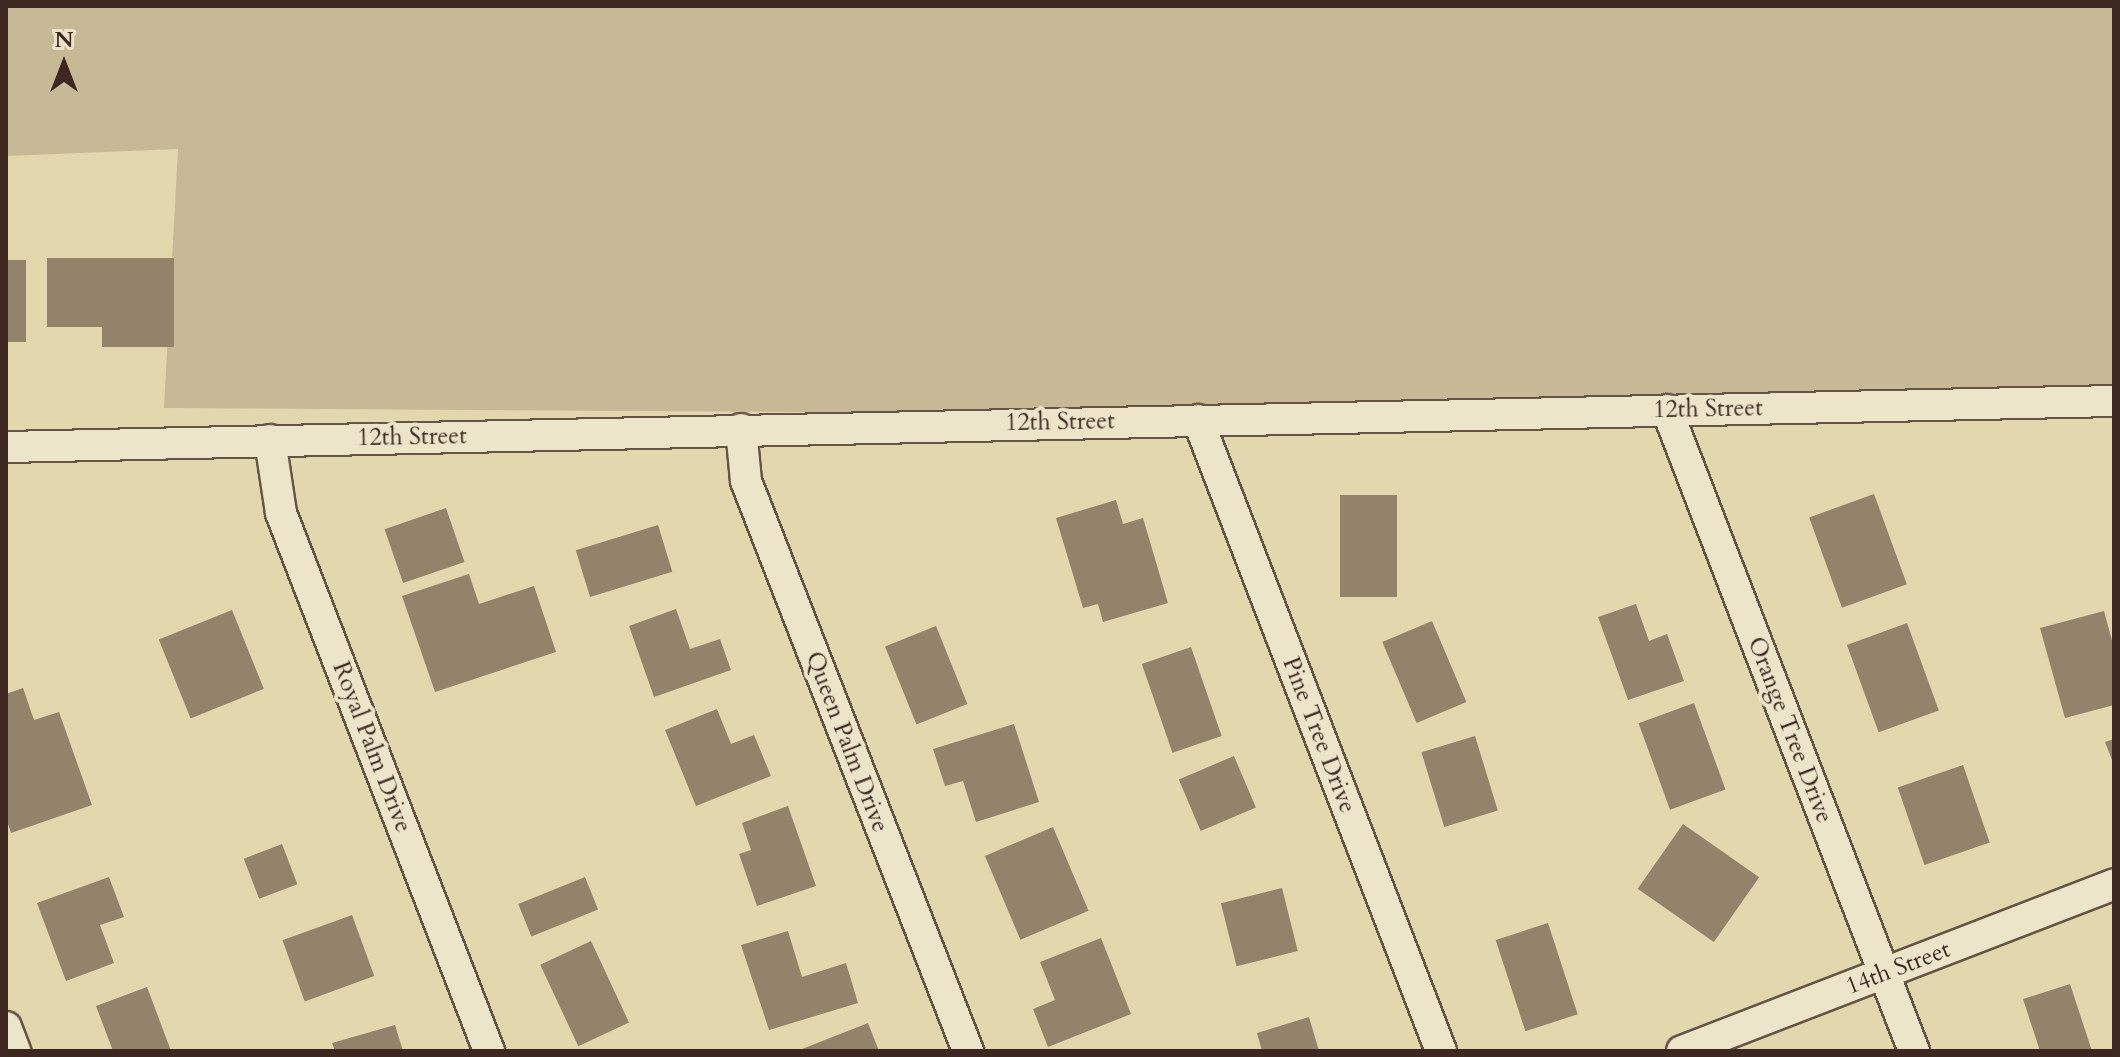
<!DOCTYPE html>
<html>
<head>
<meta charset="utf-8">
<style>
	body { margin:0 }
	#map { position:relative; width:2120px; height:1057px; overflow:hidden; background:#e3d7ae; font-family:Cardo,serif }
	div>[style] { position:absolute }
	[style*='--x'] { left:calc(var(--x)*1px); top:calc(var(--y)*1px); width:calc(var(--w)*1px); rotate:calc(var(--a)*1deg) }
	.green>* { inset:0; background:#c7b996 }
	.building>* { inset:0; background:#93836a; transform-origin:0 0 }
	.roads { filter:drop-shadow(2px 0 #665444) drop-shadow(-2px 0 #665444) drop-shadow(0 2px #665444) drop-shadow(0 -2px #665444) }
	.minor>* { height:30px; margin:-15px; padding:0 15px; transform-origin:15px; border-radius:15px; background:#ede5ca }
	span { translate:-50% -50%; white-space:nowrap; text-align:center; line-height:1.15; -webkit-text-stroke:8px #ede5ca; paint-order:stroke }
	.street-label { font-size:24px; color:#3c2820 }
	.frame { position:absolute; inset:0; border:8px solid #3c2820; pointer-events:none }
	.north { position:absolute; left:24px; top:24px; width:80px; height:80px; -webkit-text-stroke:6px #ede5ca; paint-order:stroke; rotate:0deg; font-size:22px; font-weight:700; line-height:32px; text-align:center; color:#3c2820 }
	.north::after { content:''; display:block; margin:auto; width:28px; height:36px; background:#3c2820; clip-path:polygon(50% 0,100% 100%,50% 72%,0 100%) }
</style>
</head>
<body>
<div id="map">
	<div class="green">
		<i style="clip-path:polygon(6px 6px,2114px 6px,2114px 407px,1447px 416px,164px 408px,178px 149px,6px 156px)"></i>
	</div>
	<div class="building">
		<i style="clip-path:polygon(47px 258px,174px 258px,174px 347px,102px 347px,102px 327px,47px 327px)"></i>
		<i style="left:6px;top:260px;width:20px;height:82px"></i>
		<i style="left:1874px;top:494px;width:96px;height:69px;rotate:70deg"></i>
		<i style="left:1340px;top:495px;width:57px;height:102px"></i>
		<i style="clip-path:polygon(1116px 500px,1123px 524px,1143px 518px,1168px 603px,1103px 622px,1098px 604px,1083px 608px,1056px 518px)"></i>
		<i style="left:446px;top:508px;width:57px;height:65px;rotate:71deg"></i>
		<i style="left:658px;top:525px;width:49px;height:86px;rotate:73deg"></i>
		<i style="clip-path:polygon(469px 574px,479px 604px,534px 586px,556px 652px,435px 692px,402px 596px)"></i>
		<i style="clip-path:polygon(1636px 604px,1649px 641px,1667px 634px,1684px 681px,1628px 700px,1598px 617px)"></i>
		<i style="clip-path:polygon(676px 609px,690px 649px,720px 639px,731px 670px,654px 697px,629px 626px)"></i>
		<i style="left:232px;top:610px;width:85px;height:79px;rotate:68deg"></i>
		<i style="clip-path:polygon(2104px 611px,2114px 648px,2114px 705px,2065px 718px,2040px 628px)"></i>
		<i style="left:1432px;top:621px;width:88px;height:54px;rotate:67deg"></i>
		<i style="left:1907px;top:623px;width:93px;height:64px;rotate:70deg"></i>
		<i style="left:936px;top:626px;width:84px;height:55px;rotate:68deg"></i>
		<i style="left:1191px;top:647px;width:94px;height:52px;rotate:71deg"></i>
		<i style="clip-path:polygon(23px 688px,34px 720px,59px 712px,92px 805px,11px 833px,6px 818px,6px 694px)"></i>
		<i style="left:1694px;top:703px;width:92px;height:59px;rotate:70deg"></i>
		<i style="clip-path:polygon(717px 709px,731px 744px,754px 735px,771px 776px,696px 806px,665px 730px)"></i>
		<i style="clip-path:polygon(1014px 724px,1039px 802px,976px 822px,963px 781px,945px 786px,933px 749px)"></i>
		<i style="left:1475px;top:736px;width:78px;height:56px;rotate:73deg"></i>
		<i style="clip-path:polygon(2114px 739px,2114px 765px,2105px 742px)"></i>
		<i style="left:1234px;top:756px;width:56px;height:60px;rotate:67deg"></i>
		<i style="left:1963px;top:765px;width:82px;height:69px;rotate:71deg"></i>
		<i style="clip-path:polygon(788px 806px,816px 886px,757px 906px,739px 854px,751px 850px,742px 823px)"></i>
		<i style="left:1683px;top:824px;width:93px;height:79px;rotate:35deg"></i>
		<i style="left:1053px;top:827px;width:91px;height:74px;rotate:67deg"></i>
		<i style="left:282px;top:844px;width:43px;height:41px;rotate:69deg"></i>
		<i style="clip-path:polygon(109px 877px,124px 917px,100px 925px,114px 963px,66px 981px,37px 903px)"></i>
		<i style="left:585px;top:877px;width:35px;height:72px;rotate:68deg"></i>
		<i style="left:1282px;top:888px;width:65px;height:63px;rotate:76deg"></i>
		<i style="left:352px;top:915px;width:65px;height:74px;rotate:70deg"></i>
		<i style="left:1548px;top:923px;width:96px;height:55px;rotate:72deg"></i>
		<i style="clip-path:polygon(788px 931px,802px 977px,846px 963px,858px 1003px,769px 1030px,741px 945px)"></i>
		<i style="clip-path:polygon(1101px 938px,1131px 1014px,1048px 1047px,1033px 1009px,1055px 1000px,1040px 962px)"></i>
		<i style="left:591px;top:941px;width:90px;height:56px;rotate:65deg"></i>
		<i style="clip-path:polygon(2070px 984px,2092px 1051px,2040px 1051px,2023px 999px)"></i>
		<i style="clip-path:polygon(147px 987px,171px 1051px,113px 1051px,96px 1006px)"></i>
		<i style="clip-path:polygon(1309px 1017px,1319px 1051px,1262px 1051px,1257px 1033px)"></i>
		<i style="clip-path:polygon(868px 1023px,879px 1051px,797px 1051px)"></i>
		<i style="clip-path:polygon(395px 1025px,403px 1051px,335px 1051px,332px 1043px)"></i>
	</div>
	<div class="roads">
		<div class="minor">
			<i style="--x:1667;--y:410;--w:687;--a:68.93"></i>
			<i style="--x:1198;--y:420;--w:676;--a:68.94"></i>
			<i style="--x:741;--y:429;--w:52;--a:84.5"></i>
			<i style="--x:746;--y:481;--w:612;--a:68.72"></i>
			<i style="--x:270;--y:440;--w:74;--a:81.4"></i>
			<i style="--x:281;--y:513;--w:577;--a:68.86"></i>
			<i style="--x:6;--y:447;--w:2109;--a:-1.25"></i>
			<i style="--x:6;--y:1027;--w:26;--a:69"></i>
			<i style="--x:1682;--y:1051;--w:463;--a:-21.1"></i>
		</div>
	</div>
	<div class="street-label">
		<span style="left:1708px;top:409px;rotate:-1deg">12th Street</span>
		<span style="left:1060px;top:422px;rotate:-1deg">12th Street</span>
		<span style="left:412px;top:437px;rotate:-1deg">12th Street</span>
		<span style="left:1790px;top:730px;rotate:69deg">Orange Tree Drive</span>
		<span style="left:1319px;top:735px;rotate:69deg">Pine Tree Drive</span>
		<span style="left:847px;top:742px;rotate:69deg">Queen Palm Drive</span>
		<span style="left:372px;top:747px;rotate:69deg">Royal Palm Drive</span>
		<span style="left:1898px;top:968px;rotate:-21deg">14th Street</span>
	</div>
	<div class="frame"></div>
	<div class="north">N</div>
</div>
</body>
</html>
